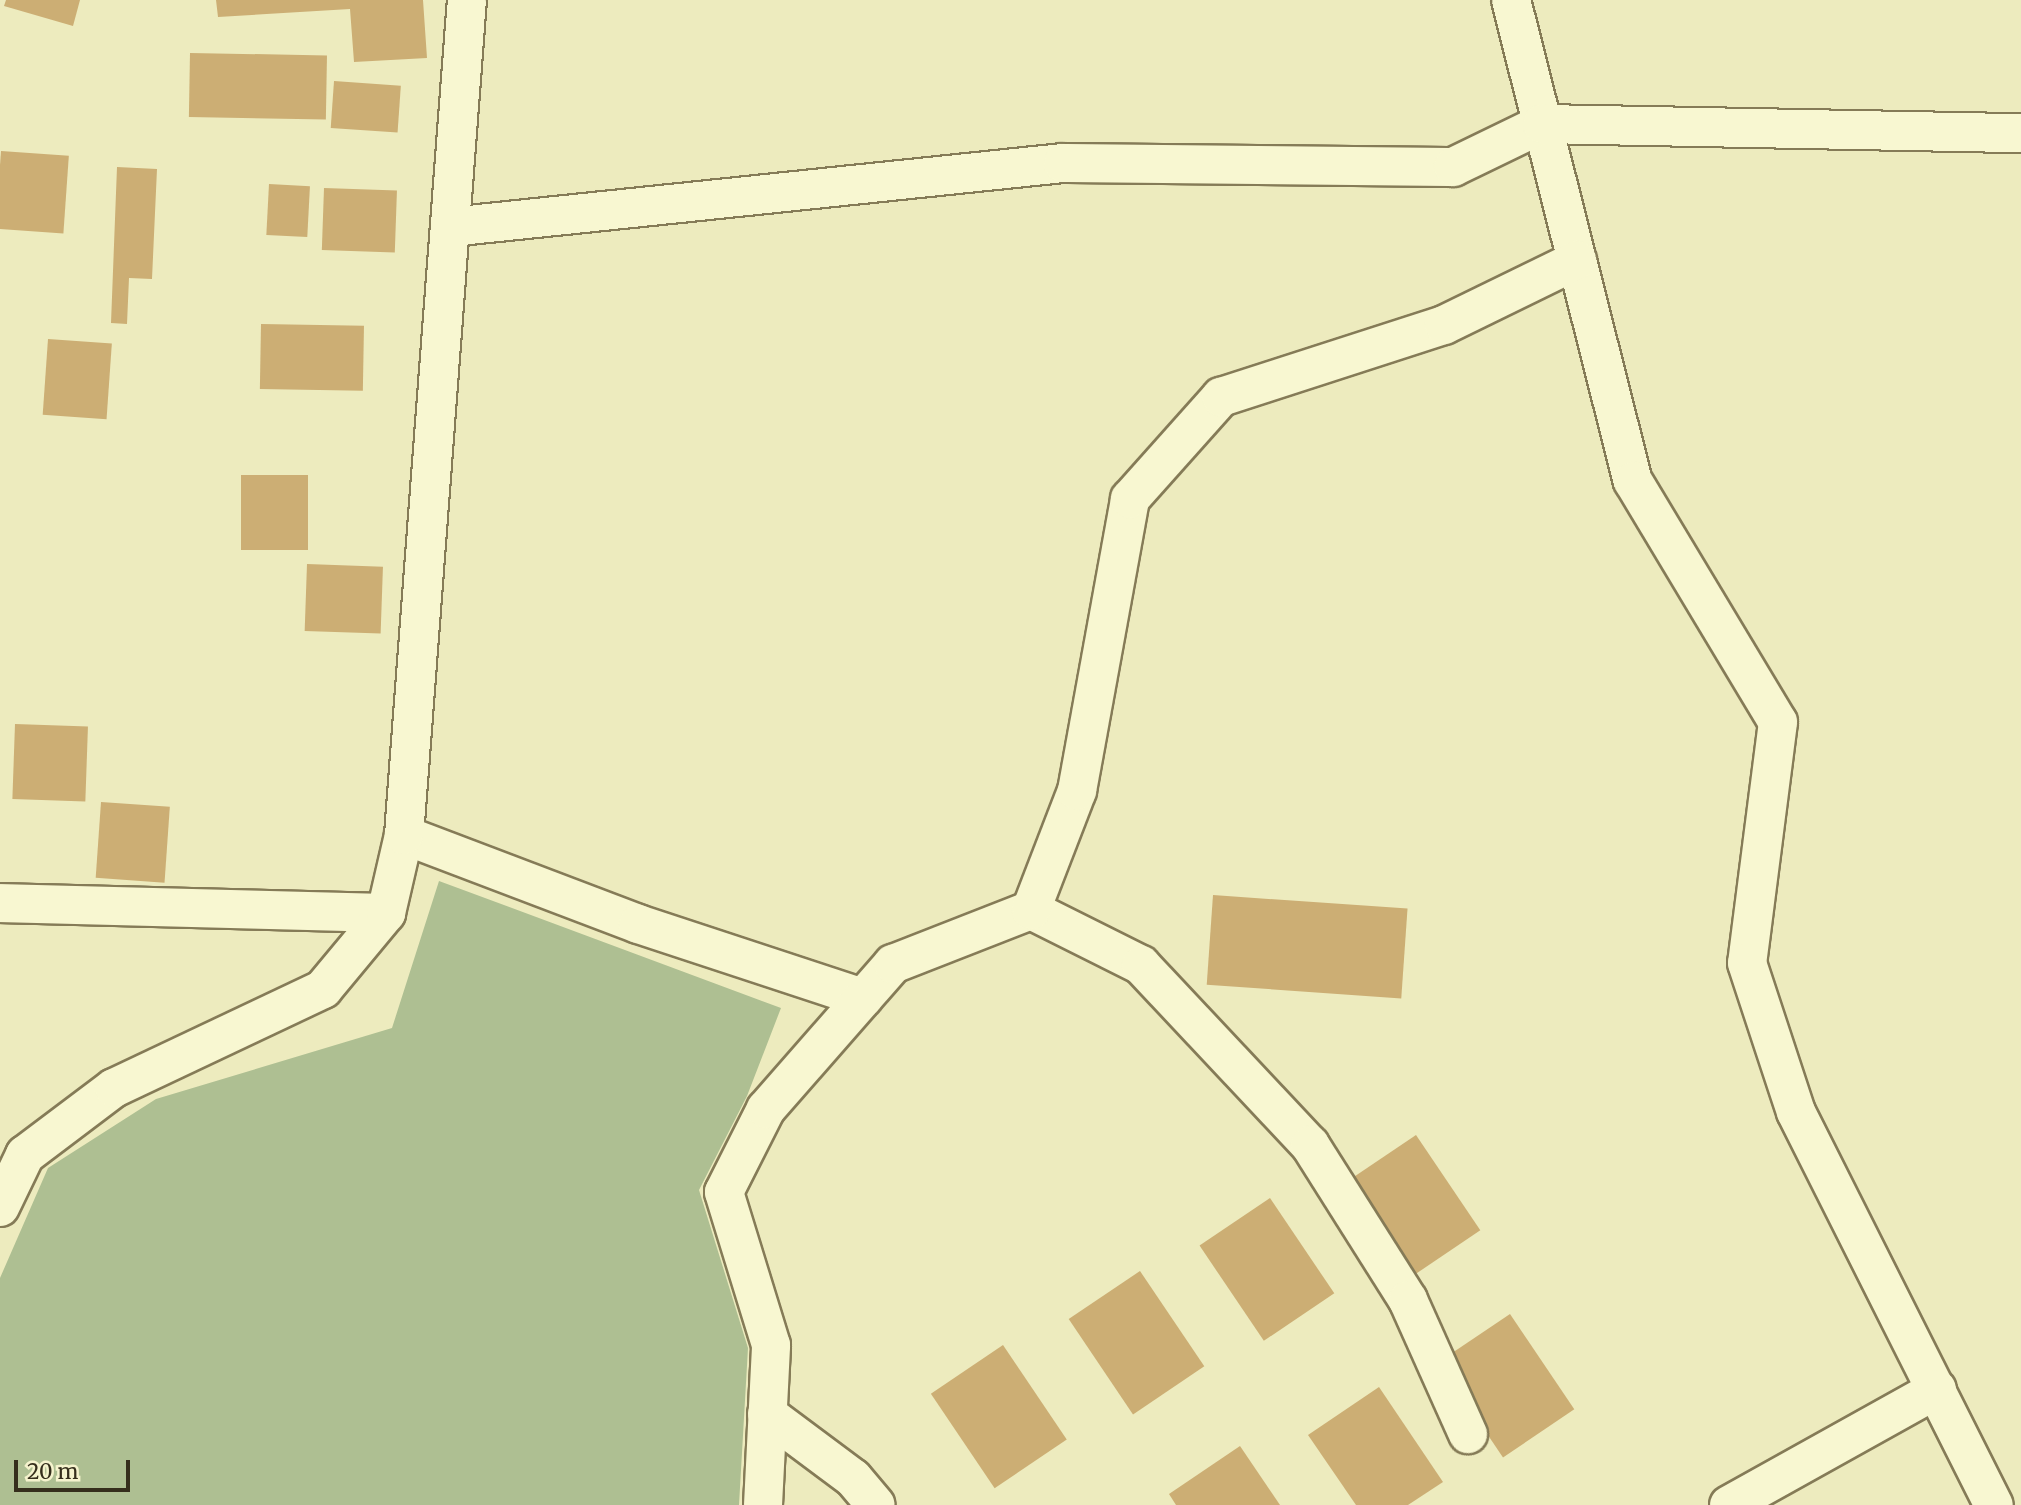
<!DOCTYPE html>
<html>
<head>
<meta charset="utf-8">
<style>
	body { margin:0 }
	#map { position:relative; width:2021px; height:1505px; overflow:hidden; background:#edebbe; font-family:Merriweather,serif }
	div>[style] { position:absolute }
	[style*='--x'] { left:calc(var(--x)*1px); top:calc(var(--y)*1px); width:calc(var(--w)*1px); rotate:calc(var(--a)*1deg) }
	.cemetery>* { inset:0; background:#aebf92 }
	.building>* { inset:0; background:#ccae74; transform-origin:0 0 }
	.roads { filter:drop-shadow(2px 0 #857b57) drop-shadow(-2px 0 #857b57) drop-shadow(0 2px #857b57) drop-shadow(0 -2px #857b57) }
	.minor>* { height:38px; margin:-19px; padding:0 19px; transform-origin:19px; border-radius:19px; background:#f8f7d1 }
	span { translate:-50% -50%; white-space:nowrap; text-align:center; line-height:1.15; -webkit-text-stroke:6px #f5f3cd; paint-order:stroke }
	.scale { position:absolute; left:14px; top:1460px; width:116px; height:32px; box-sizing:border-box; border:4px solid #352e1c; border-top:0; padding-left:9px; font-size:21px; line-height:24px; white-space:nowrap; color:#352e1c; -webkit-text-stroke:5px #f5f3cd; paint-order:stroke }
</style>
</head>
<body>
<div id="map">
	<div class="cemetery">
		<i style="clip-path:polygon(439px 881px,781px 1008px,747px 1096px,699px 1190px,748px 1348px,739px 1505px,0 1505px,0 1278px,48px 1168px,156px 1099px,392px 1028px)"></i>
	</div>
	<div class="building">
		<i style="clip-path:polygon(6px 0,80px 0,73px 26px,4px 6px)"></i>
		<i style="clip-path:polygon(216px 0,423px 0,427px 58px,354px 62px,350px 9px,218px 17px)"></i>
		<i style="left:190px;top:53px;width:137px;height:64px;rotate:1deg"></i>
		<i style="left:334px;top:81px;width:67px;height:47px;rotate:4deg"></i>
		<i style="left:1px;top:151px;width:68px;height:78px;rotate:4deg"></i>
		<i style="clip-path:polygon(117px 167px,157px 169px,152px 279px,129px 278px,127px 324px,111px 323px)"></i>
		<i style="left:269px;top:184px;width:41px;height:51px;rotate:3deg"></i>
		<i style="left:324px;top:188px;width:73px;height:62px;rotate:2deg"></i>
		<i style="left:261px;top:324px;width:103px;height:65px;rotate:1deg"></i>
		<i style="left:48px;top:339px;width:64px;height:76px;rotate:4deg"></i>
		<i style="left:241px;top:475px;width:67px;height:75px"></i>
		<i style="left:307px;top:564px;width:76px;height:67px;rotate:2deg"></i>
		<i style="left:15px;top:724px;width:73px;height:75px;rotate:2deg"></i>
		<i style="left:101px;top:802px;width:69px;height:76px;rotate:4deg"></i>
		<i style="left:1213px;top:895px;width:195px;height:90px;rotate:4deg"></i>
		<i style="left:1416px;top:1135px;width:115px;height:85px;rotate:56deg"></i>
		<i style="left:1270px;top:1198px;width:115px;height:85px;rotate:56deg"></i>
		<i style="left:1140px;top:1271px;width:115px;height:86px;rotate:56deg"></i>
		<i style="left:1510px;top:1314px;width:115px;height:86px;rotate:56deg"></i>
		<i style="left:1003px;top:1345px;width:114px;height:87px;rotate:56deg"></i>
		<i style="clip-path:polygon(1379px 1387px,1443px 1482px,1408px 1505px,1356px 1505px,1308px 1435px)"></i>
		<i style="clip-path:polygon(1240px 1446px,1280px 1505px,1176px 1505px,1169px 1494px)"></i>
	</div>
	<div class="roads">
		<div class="minor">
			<i style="--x:1511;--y:0;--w:496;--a:75.8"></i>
			<i style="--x:1633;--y:481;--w:281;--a:59"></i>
			<i style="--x:1778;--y:722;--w:243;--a:97.3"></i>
			<i style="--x:1747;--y:963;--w:157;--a:71.8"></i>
			<i style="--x:1796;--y:1112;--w:440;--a:63.3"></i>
			<i style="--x:450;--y:227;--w:616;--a:-5.96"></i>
			<i style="--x:1063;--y:163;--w:390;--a:0.6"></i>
			<i style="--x:1453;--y:167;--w:99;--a:-25.8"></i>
			<i style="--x:1542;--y:124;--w:479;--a:1.1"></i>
			<i style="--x:404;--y:835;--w:250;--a:20.8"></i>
			<i style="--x:638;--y:924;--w:237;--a:18.2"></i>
			<i style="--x:0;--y:903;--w:386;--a:1.5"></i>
			<i style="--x:1031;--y:910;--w:123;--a:26.6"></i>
			<i style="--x:1141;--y:965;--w:247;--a:46.8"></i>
			<i style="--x:1310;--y:1145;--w:183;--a:57.7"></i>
			<i style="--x:1408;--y:1300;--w:147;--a:65.9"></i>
			<i style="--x:0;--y:1207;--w:58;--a:-64.3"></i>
			<i style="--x:25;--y:1155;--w:111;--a:-37"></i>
			<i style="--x:114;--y:1088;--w:231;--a:-25.3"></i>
			<i style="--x:323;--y:989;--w:99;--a:-50.3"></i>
			<i style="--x:386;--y:913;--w:80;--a:-77"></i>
			<i style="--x:404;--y:835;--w:837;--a:-85.69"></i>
			<i style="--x:767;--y:1414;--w:107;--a:36.7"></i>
			<i style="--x:853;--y:1478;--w:35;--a:50"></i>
			<i style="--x:763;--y:1505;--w:160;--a:-87.1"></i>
			<i style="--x:771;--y:1345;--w:160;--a:-107.1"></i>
			<i style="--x:724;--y:1192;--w:93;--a:-63.2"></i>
			<i style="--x:766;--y:1109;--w:193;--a:-48.8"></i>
			<i style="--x:893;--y:964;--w:148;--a:-21.4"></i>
			<i style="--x:1031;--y:910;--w:128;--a:-68.9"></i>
			<i style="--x:1077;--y:791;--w:297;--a:-79.7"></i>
			<i style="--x:1130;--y:499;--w:137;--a:-48.3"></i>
			<i style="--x:1221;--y:397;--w:234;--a:-17.9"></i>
			<i style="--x:1444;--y:325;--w:148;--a:-26"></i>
			<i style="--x:1729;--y:1505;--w:238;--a:-29.1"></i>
		</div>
	</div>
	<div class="scale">20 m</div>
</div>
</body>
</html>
